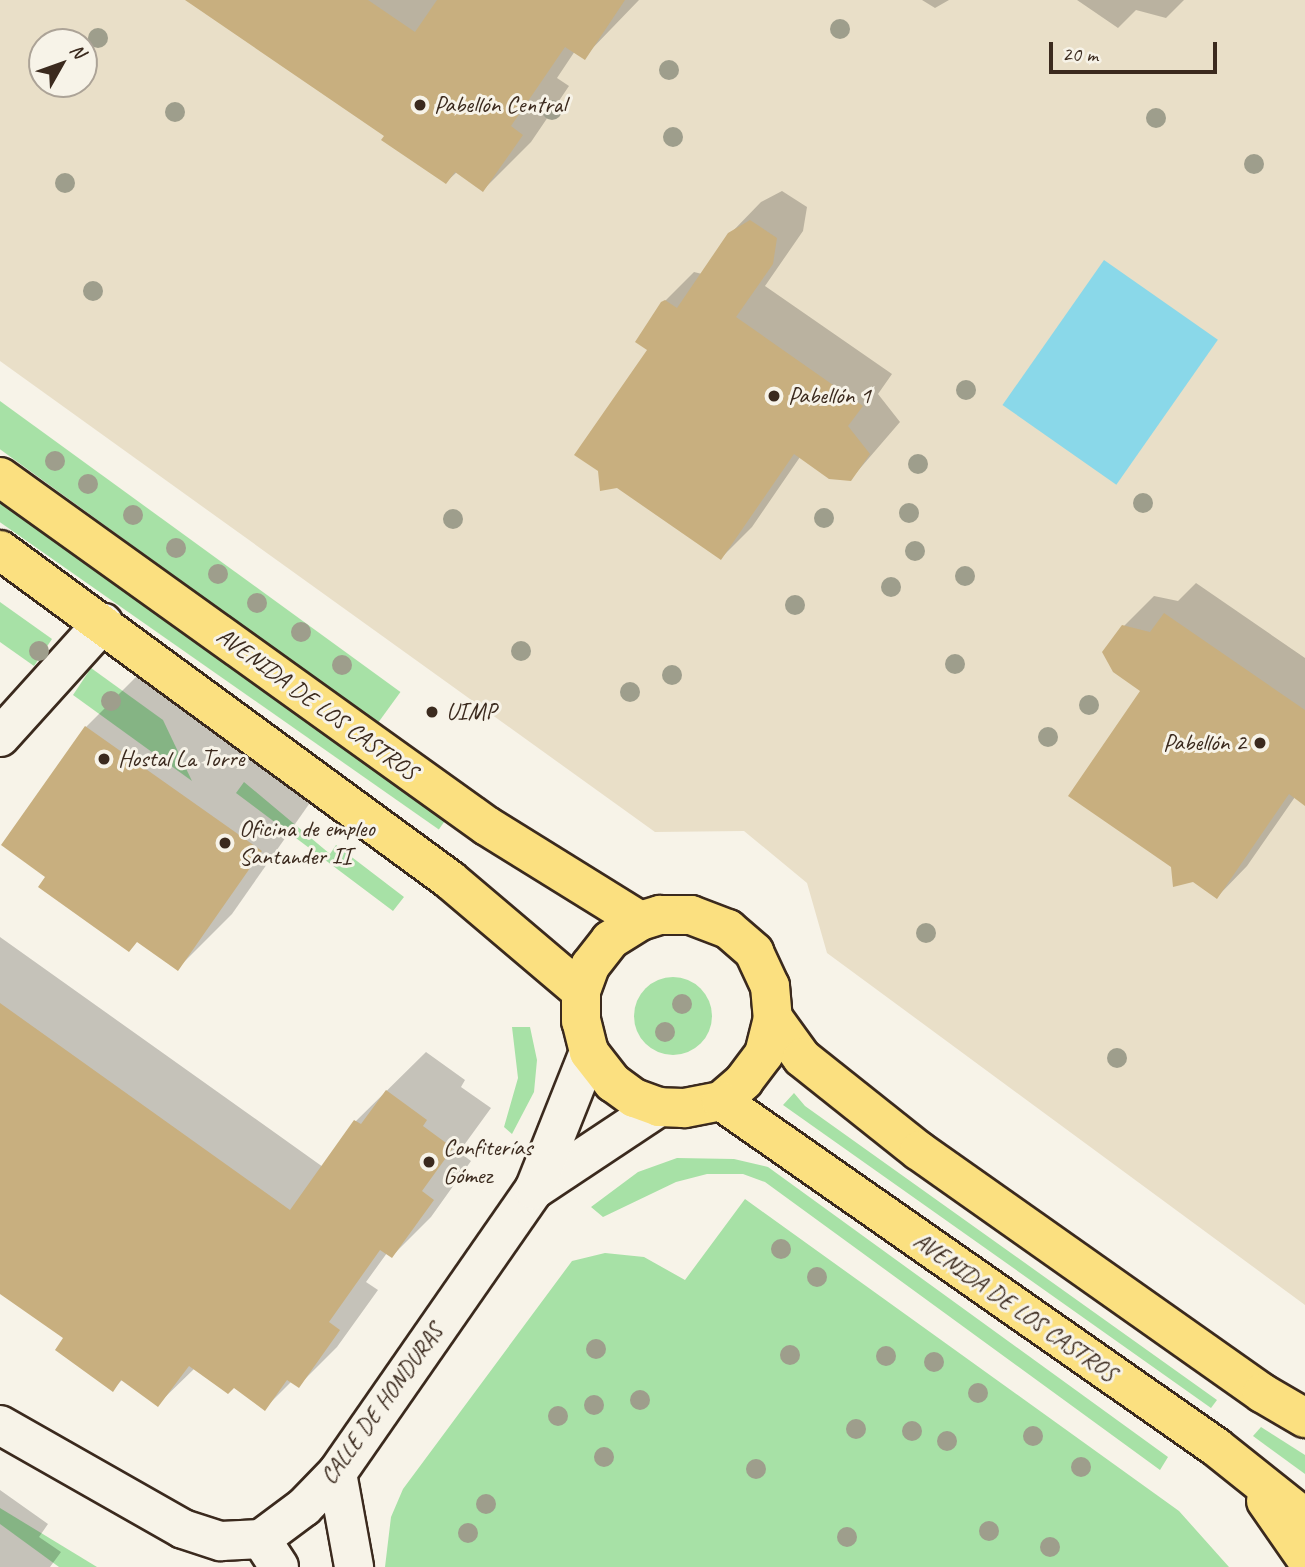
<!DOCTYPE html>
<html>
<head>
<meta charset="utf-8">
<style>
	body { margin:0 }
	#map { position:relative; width:1305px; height:1567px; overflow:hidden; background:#f7f3e8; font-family:Caveat,sans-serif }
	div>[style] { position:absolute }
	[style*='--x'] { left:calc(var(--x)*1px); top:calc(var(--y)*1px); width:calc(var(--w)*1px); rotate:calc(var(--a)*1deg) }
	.built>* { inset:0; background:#e9dfc8 }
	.green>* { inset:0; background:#a7e1a6; transform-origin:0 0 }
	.round { border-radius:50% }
	.water>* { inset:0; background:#8ad8e9; transform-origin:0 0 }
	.shadow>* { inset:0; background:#0003 }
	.building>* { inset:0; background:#c8af7f }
	.roads { filter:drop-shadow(2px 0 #3b2a1e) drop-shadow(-2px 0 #3b2a1e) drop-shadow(0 2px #3b2a1e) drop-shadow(0 -2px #3b2a1e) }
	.minor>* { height:38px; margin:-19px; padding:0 19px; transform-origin:19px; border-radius:19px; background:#f7f3e8 }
	.major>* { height:38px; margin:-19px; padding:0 19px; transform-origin:19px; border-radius:19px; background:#fbe080 }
	.trees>* { width:20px; height:20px; margin:-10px; border-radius:50%; background:#9e9e8c }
	.dots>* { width:19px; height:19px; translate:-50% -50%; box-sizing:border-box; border:4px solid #f7f3e8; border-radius:50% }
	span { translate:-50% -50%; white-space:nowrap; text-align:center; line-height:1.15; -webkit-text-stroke:6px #f7f3e8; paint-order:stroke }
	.poi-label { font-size:24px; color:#3b2a1e }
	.left { translate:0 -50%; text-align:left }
	.right { translate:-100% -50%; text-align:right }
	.street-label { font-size:24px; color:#3b2a1e }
	.north { position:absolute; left:28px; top:28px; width:70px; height:70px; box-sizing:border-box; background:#f7f3e8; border:2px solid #aca397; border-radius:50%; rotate:50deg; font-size:19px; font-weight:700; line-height:28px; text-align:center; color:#3b2a1e }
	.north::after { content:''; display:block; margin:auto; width:24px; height:32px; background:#3b2a1e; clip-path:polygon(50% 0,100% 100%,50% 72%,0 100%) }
	.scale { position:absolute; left:1049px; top:42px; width:168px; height:32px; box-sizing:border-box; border:4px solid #3b2a1e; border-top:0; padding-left:9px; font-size:21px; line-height:24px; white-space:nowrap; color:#3b2a1e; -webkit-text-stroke:5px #f7f3e8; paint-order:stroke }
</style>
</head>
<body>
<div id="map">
	<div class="built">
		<i style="clip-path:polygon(evenodd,0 0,1305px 0,1305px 1305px,827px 953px,807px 883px,744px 831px,655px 832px,0 361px,0 0,42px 42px,84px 42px,84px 84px,42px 84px,42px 42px)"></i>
	</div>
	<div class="green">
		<i style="left:0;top:401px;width:495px;height:39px;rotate:36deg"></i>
		<i style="left:0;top:499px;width:549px;height:19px;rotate:35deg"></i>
		<i style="clip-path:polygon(0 602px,52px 639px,34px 666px,0 642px)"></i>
		<i style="clip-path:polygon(91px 668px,163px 720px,192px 781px,73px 695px)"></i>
		<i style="clip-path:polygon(244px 782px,330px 854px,336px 845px,404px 897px,393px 911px,236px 793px)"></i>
		<i class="round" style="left:634px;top:977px;width:78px;height:78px"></i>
		<i style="clip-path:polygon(512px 1027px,530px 1027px,537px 1060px,534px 1092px,512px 1134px,504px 1127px,518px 1078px)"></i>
		<i style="clip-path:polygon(794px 1093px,805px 1106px,1217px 1400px,1211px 1408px,783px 1105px)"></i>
		<i style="clip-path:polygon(677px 1158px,734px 1159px,768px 1167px,1168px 1457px,1160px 1470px,765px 1182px,743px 1174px,707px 1174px,676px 1182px,603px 1217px,591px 1207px,638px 1172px)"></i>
		<i style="clip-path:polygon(745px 1199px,1179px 1511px,1229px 1567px,385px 1567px,391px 1517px,403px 1489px,572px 1261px,605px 1253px,644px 1257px,685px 1280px)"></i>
		<i style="clip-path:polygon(1261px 1427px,1305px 1455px,1305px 1474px,1253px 1436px)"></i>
		<i style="clip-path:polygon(0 1508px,97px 1567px,59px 1567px,0 1524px)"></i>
	</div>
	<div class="water">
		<i style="left:1104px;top:260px;width:139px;height:177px;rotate:35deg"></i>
	</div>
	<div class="shadow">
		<i style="clip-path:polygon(188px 0,639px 0,584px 57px,575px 51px,557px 78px,569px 86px,531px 142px,483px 190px,457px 172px,446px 182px,386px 135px)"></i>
		<i style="clip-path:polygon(922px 0,949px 0,935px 8px)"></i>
		<i style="clip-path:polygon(1077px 0,1184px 0,1166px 18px,1136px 10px,1118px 28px)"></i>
		<i style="clip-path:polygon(782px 191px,807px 207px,803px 231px,765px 286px,892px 374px,878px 394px,900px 422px,850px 480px,800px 457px,752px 527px,721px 558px,649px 350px,662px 304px,694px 272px,702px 274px,730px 234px,761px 202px)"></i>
		<i style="clip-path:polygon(1196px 583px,1305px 658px,1305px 795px,1295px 797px,1247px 866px,1217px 897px,1123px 627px,1154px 596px,1178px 601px)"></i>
		<i style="clip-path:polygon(140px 673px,314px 797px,232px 914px,178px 968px,48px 876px,86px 727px)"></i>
		<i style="clip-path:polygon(0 937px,323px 1167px,356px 1121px,426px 1052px,465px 1080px,461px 1087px,491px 1108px,459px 1152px,471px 1161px,431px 1217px,392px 1256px,387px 1253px,366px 1282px,378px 1290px,337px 1347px,298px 1386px,292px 1381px,265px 1408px,234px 1386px,195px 1368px,158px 1404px,123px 1379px,113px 1389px,65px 1338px,0 1291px)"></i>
		<i style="clip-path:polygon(0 1490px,48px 1524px,39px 1537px,61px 1552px,50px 1567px,0 1567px)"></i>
	</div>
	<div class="building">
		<i style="clip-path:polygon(185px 0,368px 0,415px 32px,437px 0,625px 0,585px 60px,565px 47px,511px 126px,523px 135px,483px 192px,455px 172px,446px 184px,381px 140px,384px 136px)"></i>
		<i style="clip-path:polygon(750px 220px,777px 238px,773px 264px,736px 317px,863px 406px,848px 426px,870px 454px,851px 481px,829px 479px,794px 454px,721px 560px,617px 488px,600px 491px,598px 471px,574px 455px,647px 350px,635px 342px,661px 302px,665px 300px,677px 308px,728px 233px)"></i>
		<i style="clip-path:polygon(1164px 613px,1305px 710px,1305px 806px,1289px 794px,1217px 899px,1193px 882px,1173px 887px,1171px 867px,1068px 796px,1140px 691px,1113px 672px,1102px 652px,1122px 625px,1150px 632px)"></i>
		<i style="clip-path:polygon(85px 726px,262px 851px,178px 971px,137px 942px,129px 952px,38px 887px,45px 877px,1px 845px)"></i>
		<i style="clip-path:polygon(0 1003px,290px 1210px,354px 1120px,361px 1124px,386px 1090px,427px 1120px,423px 1126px,453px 1148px,422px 1191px,434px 1200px,392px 1258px,380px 1250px,329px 1322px,340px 1330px,299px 1388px,287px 1380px,265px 1411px,234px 1388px,228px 1394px,189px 1366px,158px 1407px,121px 1380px,113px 1392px,55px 1350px,63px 1338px,0 1294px)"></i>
	</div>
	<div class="roads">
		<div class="minor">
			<i style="--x:0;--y:737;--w:154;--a:-47.9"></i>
			<i style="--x:534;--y:1190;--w:150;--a:-33.6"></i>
			<i style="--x:0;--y:1425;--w:210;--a:29.6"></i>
			<i style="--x:183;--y:1529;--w:40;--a:18"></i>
			<i style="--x:221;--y:1541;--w:40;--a:-2.9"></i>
			<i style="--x:261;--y:1539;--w:54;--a:-36.7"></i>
			<i style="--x:304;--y:1507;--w:47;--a:-45.9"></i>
			<i style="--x:337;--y:1473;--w:345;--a:-55.2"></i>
			<i style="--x:534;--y:1190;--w:149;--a:-68.3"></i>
			<i style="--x:337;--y:1473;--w:96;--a:79.7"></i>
			<i style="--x:261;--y:1539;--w:33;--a:57"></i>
		</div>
		<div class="major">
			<i style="--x:0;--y:477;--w:599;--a:35.63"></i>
			<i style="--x:487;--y:826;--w:180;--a:31.8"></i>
			<i style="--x:0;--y:550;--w:558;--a:36.25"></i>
			<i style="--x:450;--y:880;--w:172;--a:40.3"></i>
			<i style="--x:660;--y:915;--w:31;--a:0"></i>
			<i style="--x:691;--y:915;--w:40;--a:21"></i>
			<i style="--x:728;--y:929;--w:35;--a:41"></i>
			<i style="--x:754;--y:952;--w:38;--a:65"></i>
			<i style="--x:770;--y:986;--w:32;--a:85"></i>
			<i style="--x:773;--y:1018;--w:37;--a:104"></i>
			<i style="--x:764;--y:1054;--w:34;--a:127"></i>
			<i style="--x:744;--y:1081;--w:30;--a:139"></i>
			<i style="--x:721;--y:1101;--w:38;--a:169"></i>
			<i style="--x:684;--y:1108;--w:25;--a:-178"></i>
			<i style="--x:659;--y:1107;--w:27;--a:-160"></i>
			<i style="--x:634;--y:1098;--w:26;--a:-144"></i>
			<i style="--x:613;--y:1083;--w:39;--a:-128"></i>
			<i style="--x:589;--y:1052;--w:32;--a:-104"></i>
			<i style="--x:581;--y:1021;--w:30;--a:-90"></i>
			<i style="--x:581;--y:991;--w:27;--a:-70"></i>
			<i style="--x:590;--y:966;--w:33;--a:-52"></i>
			<i style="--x:610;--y:940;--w:36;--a:-32"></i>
			<i style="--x:640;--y:921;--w:21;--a:-17"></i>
			<i style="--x:773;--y:1018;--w:49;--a:54.1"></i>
			<i style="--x:802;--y:1058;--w:149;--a:38.5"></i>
			<i style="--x:919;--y:1151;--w:420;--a:35.2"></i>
			<i style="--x:1262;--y:1393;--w:50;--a:30.2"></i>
			<i style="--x:721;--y:1101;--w:604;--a:34.95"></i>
			<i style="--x:1216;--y:1447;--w:114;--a:38.6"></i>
			<i style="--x:1266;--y:1501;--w:68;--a:55.1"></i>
		</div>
	</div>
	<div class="trees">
		<i style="left:840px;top:29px"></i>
		<i style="left:98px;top:38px"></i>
		<i style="left:669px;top:70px"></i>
		<i style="left:552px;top:110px"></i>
		<i style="left:175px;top:112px"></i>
		<i style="left:1156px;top:118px"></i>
		<i style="left:673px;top:137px"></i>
		<i style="left:1254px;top:164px"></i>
		<i style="left:65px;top:183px"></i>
		<i style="left:93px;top:291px"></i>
		<i style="left:966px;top:390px"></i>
		<i style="left:55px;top:461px"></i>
		<i style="left:918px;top:464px"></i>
		<i style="left:88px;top:484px"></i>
		<i style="left:1143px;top:503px"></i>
		<i style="left:909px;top:513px"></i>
		<i style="left:133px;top:515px"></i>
		<i style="left:824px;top:518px"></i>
		<i style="left:453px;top:519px"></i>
		<i style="left:176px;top:548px"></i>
		<i style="left:915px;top:551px"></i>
		<i style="left:218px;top:574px"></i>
		<i style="left:965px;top:576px"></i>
		<i style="left:891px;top:587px"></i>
		<i style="left:257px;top:603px"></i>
		<i style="left:795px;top:605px"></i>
		<i style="left:301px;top:632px"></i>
		<i style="left:39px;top:651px"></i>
		<i style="left:521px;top:651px"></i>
		<i style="left:955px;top:664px"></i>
		<i style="left:342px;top:665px"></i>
		<i style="left:672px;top:675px"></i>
		<i style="left:630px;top:692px"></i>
		<i style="left:111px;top:701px"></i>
		<i style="left:1089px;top:705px"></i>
		<i style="left:1048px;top:737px"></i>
		<i style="left:926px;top:933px"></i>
		<i style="left:682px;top:1004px"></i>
		<i style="left:665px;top:1032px"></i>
		<i style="left:1117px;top:1058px"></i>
		<i style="left:781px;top:1249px"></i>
		<i style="left:817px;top:1277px"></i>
		<i style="left:596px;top:1349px"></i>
		<i style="left:790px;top:1355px"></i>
		<i style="left:886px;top:1356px"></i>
		<i style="left:934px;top:1362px"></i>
		<i style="left:978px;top:1393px"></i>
		<i style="left:640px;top:1400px"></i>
		<i style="left:594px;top:1405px"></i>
		<i style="left:558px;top:1416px"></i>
		<i style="left:856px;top:1429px"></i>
		<i style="left:912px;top:1431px"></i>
		<i style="left:1033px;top:1436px"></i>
		<i style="left:947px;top:1441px"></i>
		<i style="left:604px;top:1457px"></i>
		<i style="left:1081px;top:1467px"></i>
		<i style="left:756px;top:1469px"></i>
		<i style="left:486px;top:1504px"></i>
		<i style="left:989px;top:1531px"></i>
		<i style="left:468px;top:1533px"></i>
		<i style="left:847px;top:1537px"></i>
		<i style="left:1050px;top:1547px"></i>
	</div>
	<div class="dots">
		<i style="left:420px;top:105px;background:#3b2a1e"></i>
		<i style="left:774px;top:396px;background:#3b2a1e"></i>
		<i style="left:432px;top:712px;background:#3b2a1e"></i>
		<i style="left:1260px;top:743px;background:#3b2a1e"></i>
		<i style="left:104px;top:759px;background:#3b2a1e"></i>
		<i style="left:225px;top:843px;background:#3b2a1e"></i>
		<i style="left:429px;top:1162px;background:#3b2a1e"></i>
	</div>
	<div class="poi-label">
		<span class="left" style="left:434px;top:105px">Pabellón Central</span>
		<span class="left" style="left:788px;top:396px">Pabellón 1</span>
		<span class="left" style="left:446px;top:712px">UIMP</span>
		<span class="right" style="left:1246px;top:743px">Pabellón 2</span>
		<span class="left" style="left:118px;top:759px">Hostal La Torre</span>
		<span class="left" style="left:239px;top:843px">Oficina de empleo<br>Santander II</span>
		<span class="left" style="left:443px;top:1162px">Confiterías<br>Gómez</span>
	</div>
	<div class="street-label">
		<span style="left:317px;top:704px;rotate:36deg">AVENIDA DE LOS CASTROS</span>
		<span style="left:1015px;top:1307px;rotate:35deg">AVENIDA DE LOS CASTROS</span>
		<span style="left:382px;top:1404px;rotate:-54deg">CALLE DE HONDURAS</span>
	</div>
	<div class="north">N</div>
	<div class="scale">20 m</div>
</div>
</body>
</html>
